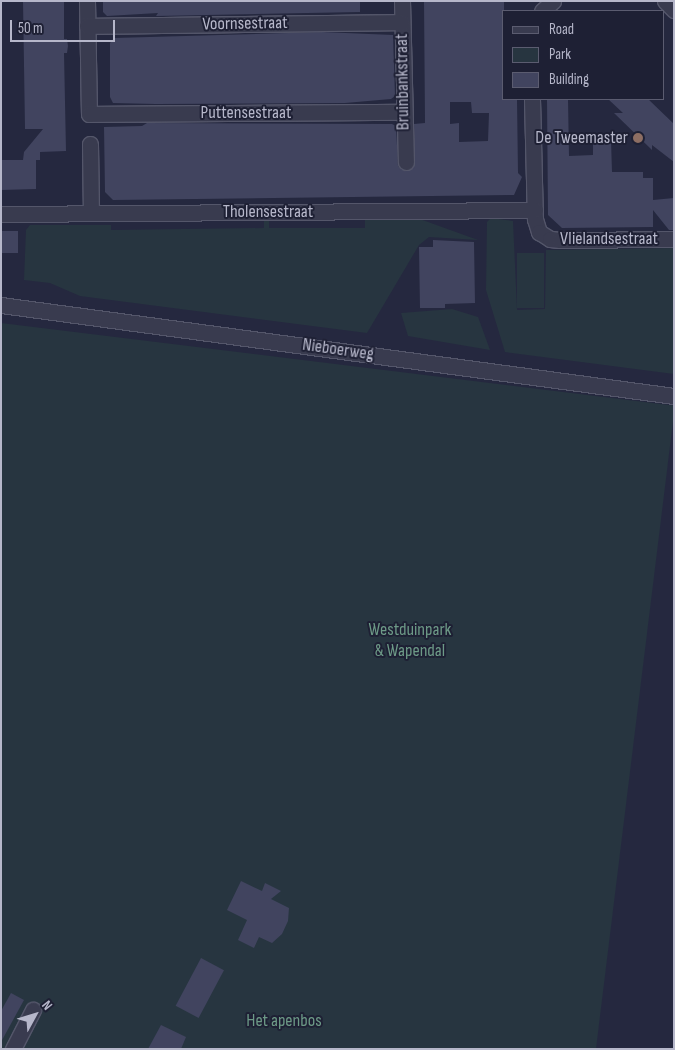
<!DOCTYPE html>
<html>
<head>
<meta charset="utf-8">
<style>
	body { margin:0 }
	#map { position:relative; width:675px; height:1050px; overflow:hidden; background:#25283f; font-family:"Sofia Sans Condensed",sans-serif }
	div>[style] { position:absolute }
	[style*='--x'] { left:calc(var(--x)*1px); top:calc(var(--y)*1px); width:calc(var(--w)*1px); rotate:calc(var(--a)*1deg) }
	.green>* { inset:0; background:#273540; transform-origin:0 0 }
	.building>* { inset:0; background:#41445f; transform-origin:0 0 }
	.roads { filter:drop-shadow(1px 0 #54566a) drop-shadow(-1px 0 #54566a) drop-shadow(0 1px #54566a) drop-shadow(0 -1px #54566a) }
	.minor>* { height:15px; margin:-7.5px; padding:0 7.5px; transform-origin:7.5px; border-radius:7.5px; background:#393b4f }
	.dots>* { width:14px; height:14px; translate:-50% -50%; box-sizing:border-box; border:2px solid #1e2034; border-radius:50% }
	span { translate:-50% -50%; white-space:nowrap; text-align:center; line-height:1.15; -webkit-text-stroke:4px #1e2034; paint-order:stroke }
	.street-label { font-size:18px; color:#b6b7ca }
	.poi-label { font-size:18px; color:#b6b7ca }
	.right { translate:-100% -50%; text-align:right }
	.park-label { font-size:18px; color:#6d9a87 }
	.frame { position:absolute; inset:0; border:2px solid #b6b7ca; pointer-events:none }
	.legend { position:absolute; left:502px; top:10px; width:162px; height:90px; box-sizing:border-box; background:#1e2034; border:1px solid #5b5c70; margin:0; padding:6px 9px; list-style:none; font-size:15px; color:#b6b7ca }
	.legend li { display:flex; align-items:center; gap:10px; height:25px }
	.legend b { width:25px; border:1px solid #5b5c70 }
	.north { position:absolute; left:10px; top:990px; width:50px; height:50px; -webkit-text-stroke:4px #1e2034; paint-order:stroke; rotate:51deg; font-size:14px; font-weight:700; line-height:20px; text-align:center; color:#b6b7ca }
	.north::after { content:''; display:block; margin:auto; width:18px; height:22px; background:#b6b7ca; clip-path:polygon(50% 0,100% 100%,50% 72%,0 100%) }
	.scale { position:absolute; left:10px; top:20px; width:105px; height:22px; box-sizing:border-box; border:2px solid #b6b7ca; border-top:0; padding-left:6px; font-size:15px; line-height:18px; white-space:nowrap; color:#b6b7ca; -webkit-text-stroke:4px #1e2034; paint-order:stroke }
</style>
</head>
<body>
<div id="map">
	<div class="green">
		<i style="clip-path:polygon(365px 216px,417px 218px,478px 240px,429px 237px,419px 245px,367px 333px,80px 296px,50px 283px,24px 280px,26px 230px,30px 225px,111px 225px,111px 230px,264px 228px,264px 217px,269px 217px,269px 228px,365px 228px)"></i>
		<i style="clip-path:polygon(491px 218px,513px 221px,517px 310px,545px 309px,546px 250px,674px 248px,674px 374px,505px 352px,486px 290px,487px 222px)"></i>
		<i style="left:517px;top:253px;width:27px;height:55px"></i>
		<i style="clip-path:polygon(452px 309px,478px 317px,490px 350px,408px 336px,401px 313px)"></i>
		<i style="left:1px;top:323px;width:679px;height:726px;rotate:7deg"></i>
	</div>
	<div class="building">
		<i style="clip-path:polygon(23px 1px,64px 1px,64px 39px,67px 39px,68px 46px,67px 53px,64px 53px,66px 151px,40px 152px,40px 160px,36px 160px,36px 189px,1px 190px,1px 160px,23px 160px,24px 152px,43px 129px,25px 129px)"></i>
		<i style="clip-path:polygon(103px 1px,360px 1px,360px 12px,156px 16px,158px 13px,107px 16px,103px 12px)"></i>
		<i style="clip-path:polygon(evenodd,424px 1px,504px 1px,504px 99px,517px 99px,518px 173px,522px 177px,514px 195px,113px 200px,105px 192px,104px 127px,142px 126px,147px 123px,392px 124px,396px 126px,398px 166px,402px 170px,410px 170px,415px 162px,414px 124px,425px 123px,424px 1px,450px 102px,471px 102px,472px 113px,489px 113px,488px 141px,459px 142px,459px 123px,450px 124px,450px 102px)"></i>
		<i style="clip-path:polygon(322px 32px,393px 35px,395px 96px,391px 99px,345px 103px,156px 104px,113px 103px,110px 97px,110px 43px,114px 38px)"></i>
		<i style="clip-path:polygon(547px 99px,568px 99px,569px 156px,593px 155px,593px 140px,611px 140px,612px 172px,643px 172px,643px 178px,653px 178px,653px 200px,674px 198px,674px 230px,669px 230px,653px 210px,653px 227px,562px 228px,548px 215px)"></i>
		<i style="clip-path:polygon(608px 99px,648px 99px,674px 124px,674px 162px,652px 145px,652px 150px,614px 113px,623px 113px)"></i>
		<i style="left:1px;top:231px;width:17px;height:22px"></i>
		<i style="clip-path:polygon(433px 240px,474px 242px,475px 303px,445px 304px,445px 308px,420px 308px,419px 247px,433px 247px)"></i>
		<i style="clip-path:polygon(241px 881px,262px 891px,265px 883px,281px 891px,271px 899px,289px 908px,288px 921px,282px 934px,272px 943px,259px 937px,254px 948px,238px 940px,247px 920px,227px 910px)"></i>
		<i style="left:201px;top:958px;width:26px;height:54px;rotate:28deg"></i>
		<i style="clip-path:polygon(11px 993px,24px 1000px,1px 1042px,1px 1011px)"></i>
		<i style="clip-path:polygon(161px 1025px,186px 1037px,181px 1049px,148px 1049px)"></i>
	</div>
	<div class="roads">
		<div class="minor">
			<i style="--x:87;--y:1;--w:113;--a:89"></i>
			<i style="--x:89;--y:114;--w:314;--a:-0.4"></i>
			<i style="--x:402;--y:1;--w:161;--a:88.6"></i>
			<i style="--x:665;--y:1;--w:13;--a:45"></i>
			<i style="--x:542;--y:11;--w:15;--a:-42"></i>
			<i style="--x:87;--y:26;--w:315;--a:-0.7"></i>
			<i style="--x:532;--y:99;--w:120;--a:88.6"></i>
			<i style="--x:535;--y:219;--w:14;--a:73"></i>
			<i style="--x:539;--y:232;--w:13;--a:32"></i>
			<i style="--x:550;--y:239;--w:10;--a:6"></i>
			<i style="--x:560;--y:240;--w:114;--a:-0.5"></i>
			<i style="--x:90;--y:144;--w:69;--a:89.2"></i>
			<i style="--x:1;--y:214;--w:534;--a:-0.43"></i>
			<i style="--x:1;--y:305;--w:679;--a:7.7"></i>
			<i style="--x:13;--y:1049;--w:44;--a:-62.9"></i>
		</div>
	</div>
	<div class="dots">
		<i style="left:638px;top:138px;background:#8d6e63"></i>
	</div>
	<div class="street-label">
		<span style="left:245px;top:24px;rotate:-1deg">Voornsestraat</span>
		<span style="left:403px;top:82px;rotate:-91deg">Bruinbankstraat</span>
		<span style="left:246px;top:113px">Puttensestraat</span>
		<span style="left:268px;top:212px">Tholensestraat</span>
		<span style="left:609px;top:239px">Vlielandsestraat</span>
		<span style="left:338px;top:350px;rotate:8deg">Nieboerweg</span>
	</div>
	<div class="poi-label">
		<span class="right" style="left:628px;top:138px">De Tweemaster</span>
	</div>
	<div class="park-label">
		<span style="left:410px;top:641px">Westduinpark<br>&amp; Wapendal</span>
		<span style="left:284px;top:1021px">Het apenbos</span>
	</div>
	<div class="frame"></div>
	<ul class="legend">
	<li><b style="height:6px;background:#393b4f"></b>Road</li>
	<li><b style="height:14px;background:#273540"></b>Park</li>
	<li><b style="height:14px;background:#41445f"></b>Building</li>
	</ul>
	<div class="north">N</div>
	<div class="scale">50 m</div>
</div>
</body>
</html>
